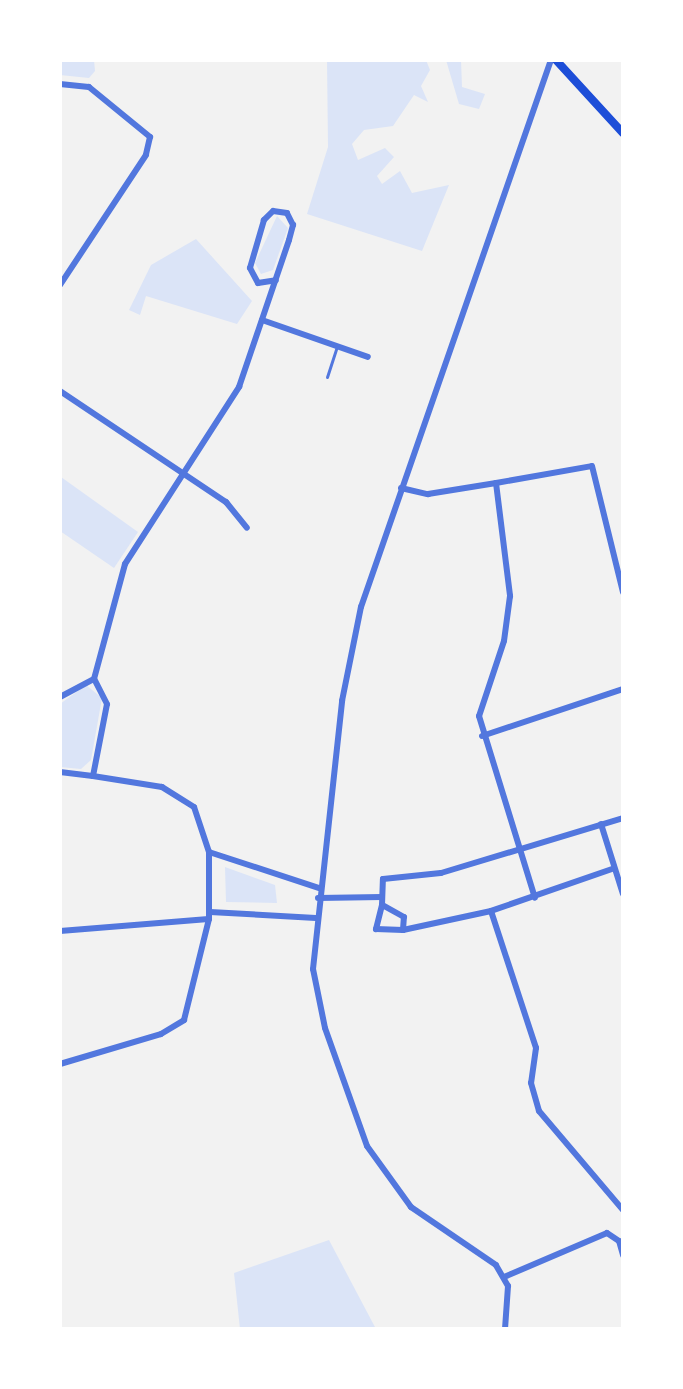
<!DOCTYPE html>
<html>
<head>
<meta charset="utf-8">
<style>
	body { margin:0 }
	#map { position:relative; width:683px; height:1389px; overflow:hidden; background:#f2f2f2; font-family:Roboto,sans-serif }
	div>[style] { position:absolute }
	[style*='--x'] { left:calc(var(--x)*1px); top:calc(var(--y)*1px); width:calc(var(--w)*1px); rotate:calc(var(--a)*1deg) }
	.green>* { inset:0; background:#dbe4f7 }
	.service>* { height:3px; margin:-1.5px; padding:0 1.5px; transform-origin:1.5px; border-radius:1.5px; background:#5277de }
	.minor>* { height:6px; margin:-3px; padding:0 3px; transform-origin:3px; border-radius:3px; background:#5277de }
	.secondary>* { height:8px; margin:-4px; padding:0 4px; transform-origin:4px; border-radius:4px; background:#1d4ed8 }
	span { translate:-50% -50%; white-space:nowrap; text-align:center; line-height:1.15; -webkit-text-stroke:8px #fff; paint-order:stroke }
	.frame { position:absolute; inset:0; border:62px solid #fff; pointer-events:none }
</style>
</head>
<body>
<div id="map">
	<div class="green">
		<i style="clip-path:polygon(60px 60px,94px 60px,95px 71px,89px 78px,60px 75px)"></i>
		<i style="clip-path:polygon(327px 60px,426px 60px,430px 70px,421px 86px,428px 102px,414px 95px,393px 126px,364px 130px,352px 144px,358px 160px,385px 148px,394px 157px,377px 176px,382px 184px,400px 171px,412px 193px,449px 185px,422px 251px,307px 214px,328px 147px)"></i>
		<i style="clip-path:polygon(446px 60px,461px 60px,462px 87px,485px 94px,479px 109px,459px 104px)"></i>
		<i style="clip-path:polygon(277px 216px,288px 228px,273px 270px,261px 274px,255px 263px)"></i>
		<i style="clip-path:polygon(196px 239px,252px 301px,237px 324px,146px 296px,140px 315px,129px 310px,151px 265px)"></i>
		<i style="clip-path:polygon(61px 477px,138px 532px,114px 568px,60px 531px)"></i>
		<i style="clip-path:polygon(86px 685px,102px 698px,91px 760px,81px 769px,60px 767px,60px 704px)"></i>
		<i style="clip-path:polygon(225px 867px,275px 885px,277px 903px,226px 902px)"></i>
		<i style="clip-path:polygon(329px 1240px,376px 1329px,240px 1329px,234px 1273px)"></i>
	</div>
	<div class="service">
		<i style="--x:327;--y:377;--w:33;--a:-72"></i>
	</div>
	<div class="minor">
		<i style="--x:60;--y:84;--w:29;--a:6"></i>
		<i style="--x:89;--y:87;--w:79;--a:39.3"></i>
		<i style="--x:150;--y:137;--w:18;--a:103"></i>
		<i style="--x:146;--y:155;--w:156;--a:123.5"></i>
		<i style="--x:262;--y:320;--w:112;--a:19.2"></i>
		<i style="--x:60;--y:391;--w:200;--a:33.8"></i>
		<i style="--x:226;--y:502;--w:33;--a:51"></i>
		<i style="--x:496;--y:483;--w:97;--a:-10"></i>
		<i style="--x:592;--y:466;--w:130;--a:76.2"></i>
		<i style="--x:401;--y:488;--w:28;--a:13"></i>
		<i style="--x:428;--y:494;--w:69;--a:-9.2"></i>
		<i style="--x:496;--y:483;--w:114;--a:82.9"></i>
		<i style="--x:510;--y:596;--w:45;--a:97.6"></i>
		<i style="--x:504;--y:641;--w:79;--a:108.4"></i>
		<i style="--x:479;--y:716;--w:190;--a:72.9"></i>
		<i style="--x:94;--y:679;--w:119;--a:-74.9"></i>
		<i style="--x:125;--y:564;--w:211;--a:-57.2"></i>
		<i style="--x:239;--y:387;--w:155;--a:-71.2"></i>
		<i style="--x:289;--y:240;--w:16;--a:-75"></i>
		<i style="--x:293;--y:225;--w:13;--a:-117"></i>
		<i style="--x:287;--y:213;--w:14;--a:-172"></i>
		<i style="--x:273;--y:211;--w:13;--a:135"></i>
		<i style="--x:264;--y:220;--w:50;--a:106.3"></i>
		<i style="--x:250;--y:268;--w:17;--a:62"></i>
		<i style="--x:258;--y:283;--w:18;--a:-9"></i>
		<i style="--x:60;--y:697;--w:38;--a:-28"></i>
		<i style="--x:482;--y:736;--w:149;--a:-18.4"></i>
		<i style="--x:60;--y:772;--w:33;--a:7"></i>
		<i style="--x:93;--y:776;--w:73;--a:-79"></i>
		<i style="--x:107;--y:704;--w:28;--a:-117"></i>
		<i style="--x:601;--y:824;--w:73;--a:72.6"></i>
		<i style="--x:209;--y:852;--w:116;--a:18.1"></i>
		<i style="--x:612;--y:869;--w:128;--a:160.9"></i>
		<i style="--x:491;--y:911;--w:90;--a:167.8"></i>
		<i style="--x:403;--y:930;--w:13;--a:-86"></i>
		<i style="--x:404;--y:917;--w:25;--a:-151"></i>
		<i style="--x:382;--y:905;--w:26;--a:-88"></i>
		<i style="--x:383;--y:879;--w:58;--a:-5.9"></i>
		<i style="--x:441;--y:873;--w:190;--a:-16.8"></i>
		<i style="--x:318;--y:898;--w:64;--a:-0.9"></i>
		<i style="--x:382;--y:905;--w:25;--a:104"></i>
		<i style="--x:376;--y:929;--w:27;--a:2"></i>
		<i style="--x:491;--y:911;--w:144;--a:71.8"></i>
		<i style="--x:536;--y:1048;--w:35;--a:98"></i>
		<i style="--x:531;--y:1083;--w:29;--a:74"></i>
		<i style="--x:539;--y:1111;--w:130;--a:49.7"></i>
		<i style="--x:210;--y:912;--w:106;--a:3.2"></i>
		<i style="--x:60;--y:931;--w:149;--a:-4.6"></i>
		<i style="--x:60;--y:1064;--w:105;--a:-16.5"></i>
		<i style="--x:161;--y:1034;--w:27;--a:-31"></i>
		<i style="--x:184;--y:1020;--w:104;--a:-76.1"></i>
		<i style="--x:209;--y:919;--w:67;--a:-90"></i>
		<i style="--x:209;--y:852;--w:47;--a:-108.4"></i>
		<i style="--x:194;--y:807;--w:38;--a:-148"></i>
		<i style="--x:162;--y:787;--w:70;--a:-170.9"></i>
		<i style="--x:619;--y:1241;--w:15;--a:74"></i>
		<i style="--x:504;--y:1277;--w:112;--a:-23.1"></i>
		<i style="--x:607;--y:1233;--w:14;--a:34"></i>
		<i style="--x:505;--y:1329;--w:43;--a:-86"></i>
		<i style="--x:508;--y:1286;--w:24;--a:-120"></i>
		<i style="--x:496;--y:1265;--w:103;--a:-145.7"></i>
		<i style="--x:411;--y:1207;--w:75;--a:-125.8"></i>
		<i style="--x:367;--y:1146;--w:125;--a:-109.6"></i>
		<i style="--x:325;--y:1028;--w:60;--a:-101.5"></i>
		<i style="--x:313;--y:969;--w:270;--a:-83.8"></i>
		<i style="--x:342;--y:701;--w:96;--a:-78.6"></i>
		<i style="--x:361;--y:607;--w:579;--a:-70.85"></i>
	</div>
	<div class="secondary">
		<i style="--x:556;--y:60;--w:99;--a:47.5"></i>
	</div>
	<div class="frame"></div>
</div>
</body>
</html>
